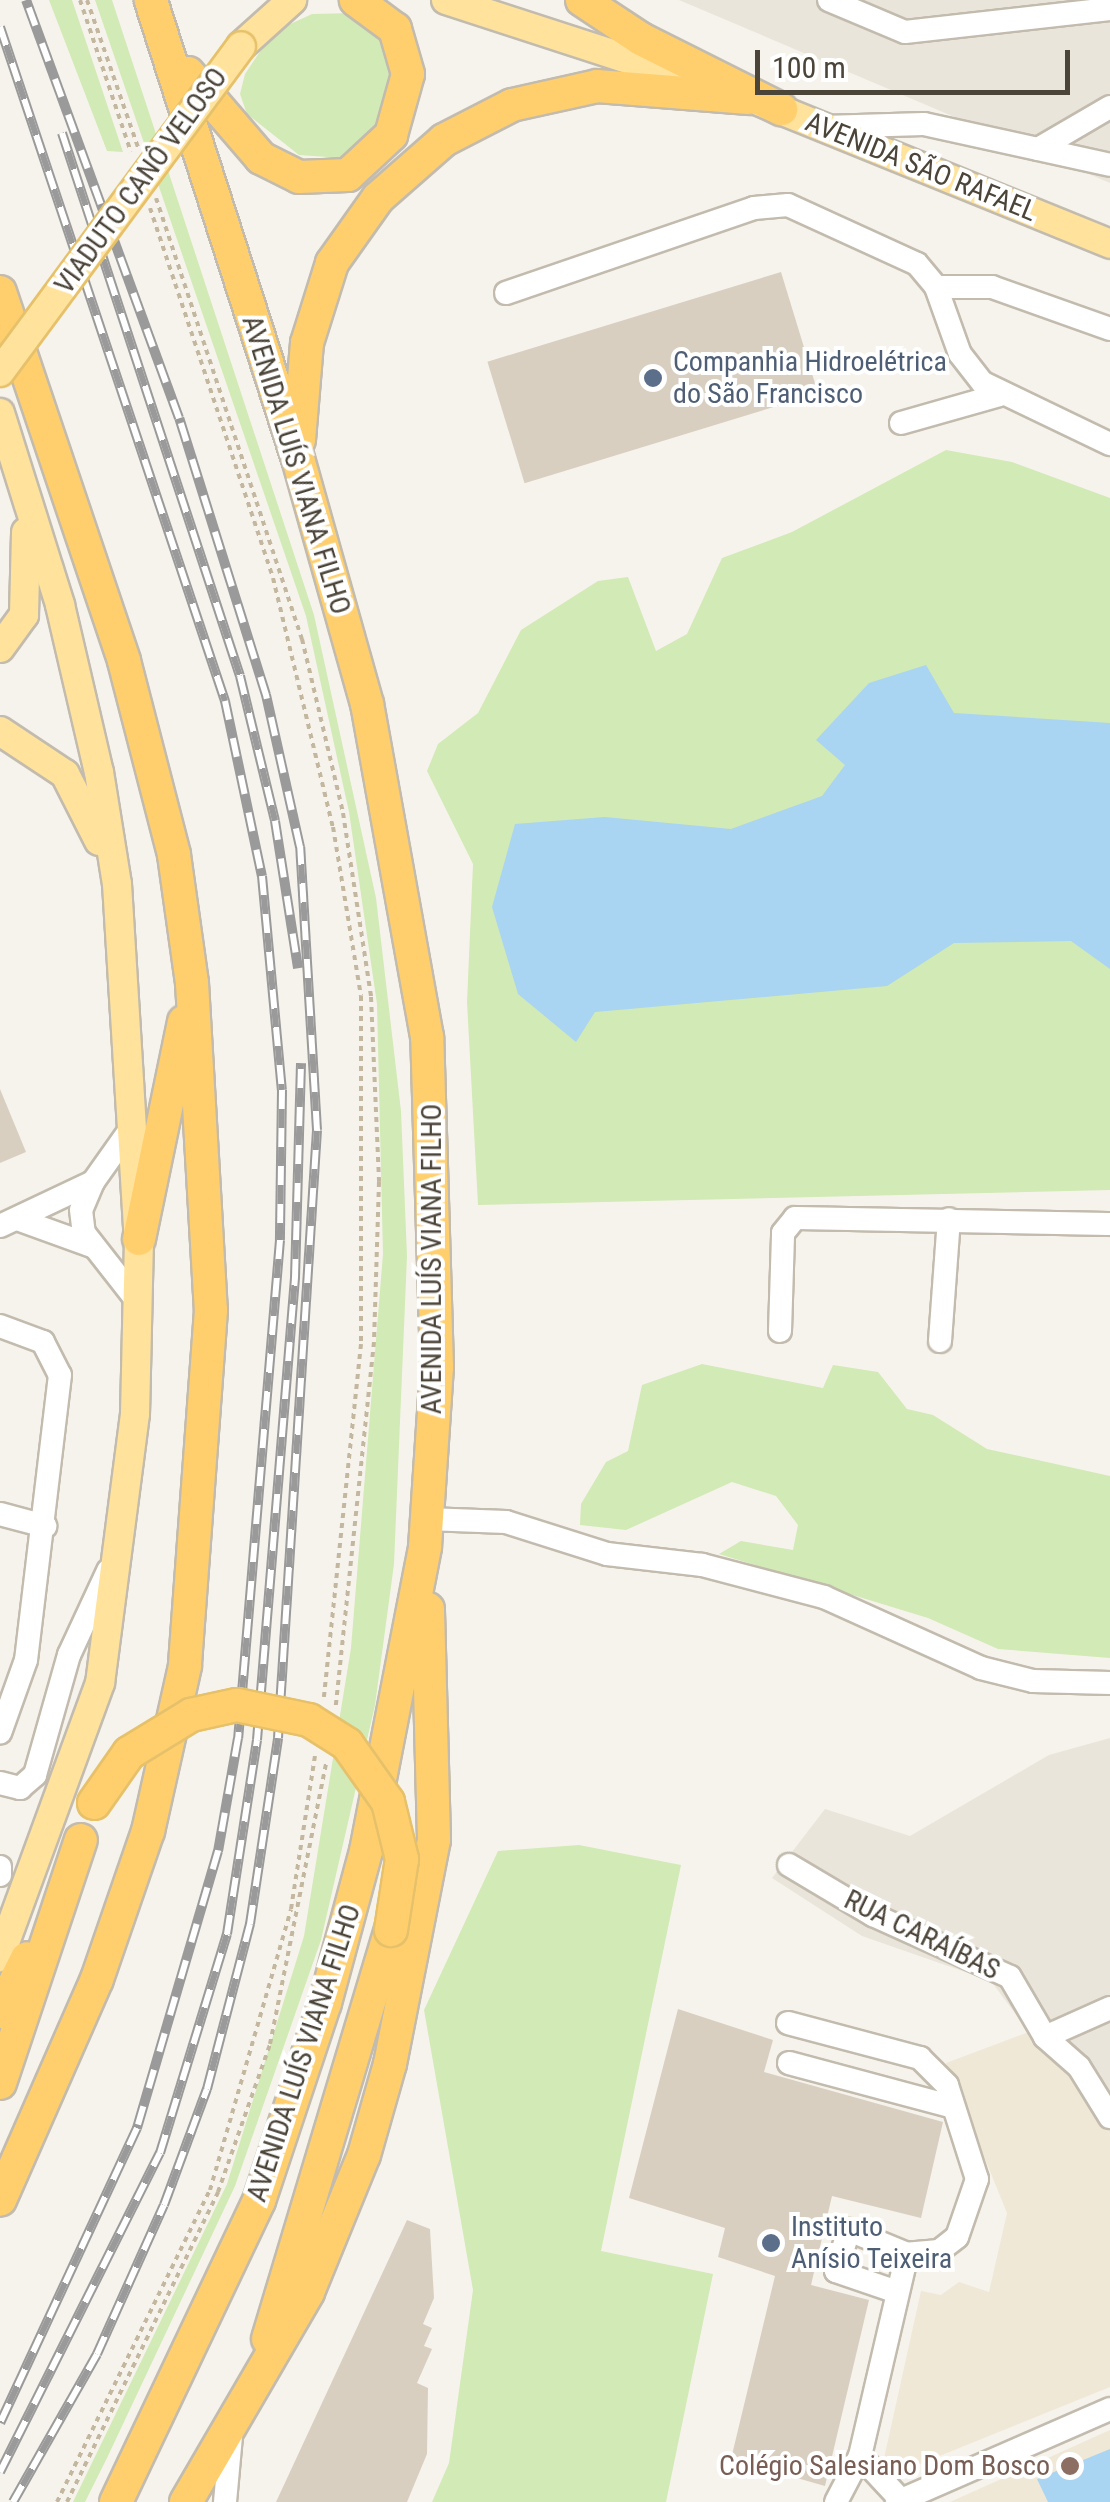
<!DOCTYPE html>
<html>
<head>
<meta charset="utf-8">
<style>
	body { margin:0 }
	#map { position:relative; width:1110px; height:2502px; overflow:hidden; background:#f6f3ec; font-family:"Roboto Condensed",sans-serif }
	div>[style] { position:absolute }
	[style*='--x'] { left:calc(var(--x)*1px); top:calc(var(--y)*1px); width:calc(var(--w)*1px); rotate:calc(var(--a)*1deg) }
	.residential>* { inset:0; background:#eae5da }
	.education>* { inset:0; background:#efe8d6 }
	.green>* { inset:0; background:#d2eab5 }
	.water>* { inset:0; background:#a9d4f2 }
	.building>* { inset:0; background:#d8cfc1; transform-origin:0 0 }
	.path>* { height:4px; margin-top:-2px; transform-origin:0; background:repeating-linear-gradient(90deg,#c4b79f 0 5px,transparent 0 10px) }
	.roads { filter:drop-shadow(2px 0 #c2bbae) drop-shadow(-2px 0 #c2bbae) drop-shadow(0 2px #c2bbae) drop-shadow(0 -2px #c2bbae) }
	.minor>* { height:22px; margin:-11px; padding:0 11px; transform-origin:11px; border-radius:11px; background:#fff }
	.major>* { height:28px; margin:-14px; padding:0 14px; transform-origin:14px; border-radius:14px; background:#ffe39c }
	.highway>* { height:32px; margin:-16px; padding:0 16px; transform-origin:16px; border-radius:16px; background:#ffcf6e }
	.rail>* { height:10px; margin-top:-5px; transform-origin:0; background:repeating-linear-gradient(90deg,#fff 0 19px,#9a9a9a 0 38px); box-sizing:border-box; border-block:2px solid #9a9a9a }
	.bridges { filter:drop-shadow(2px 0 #e6c16a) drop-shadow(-2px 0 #e6c16a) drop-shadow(0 2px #e6c16a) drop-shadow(0 -2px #e6c16a) }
	.major-bridge>* { height:28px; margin:-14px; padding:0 14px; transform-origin:14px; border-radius:14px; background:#ffe39c }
	.highway-bridge>* { height:32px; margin:-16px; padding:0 16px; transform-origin:16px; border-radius:16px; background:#ffcf6e }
	.dots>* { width:28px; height:28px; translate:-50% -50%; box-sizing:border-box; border:5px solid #fff; border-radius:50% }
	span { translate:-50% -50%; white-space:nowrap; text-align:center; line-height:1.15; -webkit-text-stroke:8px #fff; paint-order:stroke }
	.street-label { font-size:28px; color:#4b4439 }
	.service-label { font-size:28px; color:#4e5e75 }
	.left { translate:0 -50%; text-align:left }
	.education-label { font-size:28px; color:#785e54 }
	.right { translate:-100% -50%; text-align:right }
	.scale { position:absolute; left:755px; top:50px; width:315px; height:45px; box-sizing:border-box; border:5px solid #4b4439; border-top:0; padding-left:12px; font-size:30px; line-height:35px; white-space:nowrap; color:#4b4439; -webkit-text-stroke:8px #fff; paint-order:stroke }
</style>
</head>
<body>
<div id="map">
	<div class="residential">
		<i style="clip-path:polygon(679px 0,1110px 0,1110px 184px,1110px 183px)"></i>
		<i style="clip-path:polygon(1110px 1738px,1110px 2135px,1085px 2080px,1029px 2032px,991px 1981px,862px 1936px,772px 1878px,825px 1809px,910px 1836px,1049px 1755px)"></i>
	</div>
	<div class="education">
		<i style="clip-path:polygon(1029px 2032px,1085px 2080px,1110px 2135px,1110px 2387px,895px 2474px,883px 2463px,921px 2291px,941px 2295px,959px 2282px,989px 2292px,1007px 2213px,946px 2063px)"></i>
		<i style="clip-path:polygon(1110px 2430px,1110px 2502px,950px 2502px)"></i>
	</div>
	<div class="green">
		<i style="clip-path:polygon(49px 0,72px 0,123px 152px,107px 151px)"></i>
		<i style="clip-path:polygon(95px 0,112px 0,314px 615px,376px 898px,401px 1111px,407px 1256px,394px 1564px,375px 1705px,321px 1940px,235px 2186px,107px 2458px,85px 2502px,73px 2502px,227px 2184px,304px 1936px,351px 1648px,383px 1254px,377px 1004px,349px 812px,306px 616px)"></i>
		<i style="clip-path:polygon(355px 13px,388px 41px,398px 67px,389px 110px,342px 158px,299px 155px,247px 114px,240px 94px,245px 74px,273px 32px,312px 14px)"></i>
		<i style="clip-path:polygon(946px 450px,1012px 462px,1110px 498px,1110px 1190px,478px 1205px,467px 1002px,473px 864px,427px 771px,438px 744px,478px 713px,521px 630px,598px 581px,628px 577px,656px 651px,687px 634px,722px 558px,792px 532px)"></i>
		<i style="clip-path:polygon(702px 1364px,823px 1388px,833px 1365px,878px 1372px,907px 1409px,933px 1415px,987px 1449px,1110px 1476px,1110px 1658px,998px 1649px,928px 1618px,719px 1554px,741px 1541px,793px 1550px,798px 1525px,776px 1496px,732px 1482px,626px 1530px,580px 1525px,581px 1504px,606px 1462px,628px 1451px,642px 1385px)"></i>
		<i style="clip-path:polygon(579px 1845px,681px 1865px,601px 2251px,713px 2274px,666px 2502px,432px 2502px,449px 2463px,473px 2290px,424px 2010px,498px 1851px)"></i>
	</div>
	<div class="water">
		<i style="clip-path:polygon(926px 665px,954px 713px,1110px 723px,1110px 969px,1071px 941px,954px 943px,887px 986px,595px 1012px,576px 1042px,518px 994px,492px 907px,515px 824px,605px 817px,731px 829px,822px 796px,845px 765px,816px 740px,869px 683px)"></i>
		<i style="clip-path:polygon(1110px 2449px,1110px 2502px,1048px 2502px,1037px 2479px)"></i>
	</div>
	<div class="building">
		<i style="left:781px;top:272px;width:127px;height:307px;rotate:73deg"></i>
		<i style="clip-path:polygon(0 1089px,26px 1152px,0 1163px)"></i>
		<i style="clip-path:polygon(678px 2009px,773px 2040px,764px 2072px,943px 2122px,921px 2218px,832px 2196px,811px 2285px,869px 2300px,825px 2486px,731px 2459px,775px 2276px,718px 2257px,725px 2228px,629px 2198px)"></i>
		<i style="clip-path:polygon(407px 2220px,430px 2229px,434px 2298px,423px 2324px,432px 2328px,424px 2346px,432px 2349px,417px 2383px,428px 2388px,427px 2454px,407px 2502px,276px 2502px)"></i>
	</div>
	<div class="path">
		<i style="--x:80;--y:0;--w:160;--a:71.5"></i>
		<i style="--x:87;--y:0;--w:156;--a:70.9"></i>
		<i style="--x:156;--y:198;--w:465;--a:71.7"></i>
		<i style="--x:302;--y:639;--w:179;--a:76.7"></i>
		<i style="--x:343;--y:813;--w:186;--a:81.3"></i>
		<i style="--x:371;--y:997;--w:185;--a:87.5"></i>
		<i style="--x:379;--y:1182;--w:160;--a:91.8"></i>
		<i style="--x:374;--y:1342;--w:366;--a:96"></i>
		<i style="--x:150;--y:208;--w:390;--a:71.6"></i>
		<i style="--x:273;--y:578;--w:256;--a:76.5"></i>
		<i style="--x:333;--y:827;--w:171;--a:80.6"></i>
		<i style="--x:361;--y:996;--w:348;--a:90"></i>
		<i style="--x:361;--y:1344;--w:355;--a:96"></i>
		<i style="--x:57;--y:2502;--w:347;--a:-63.9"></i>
		<i style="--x:210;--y:2190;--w:292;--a:-73.9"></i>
		<i style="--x:291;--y:1909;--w:155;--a:-81.1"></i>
		<i style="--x:67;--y:2502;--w:345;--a:-64"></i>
		<i style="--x:218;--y:2192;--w:157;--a:-70.6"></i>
		<i style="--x:270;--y:2044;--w:286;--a:-78.7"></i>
	</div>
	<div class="roads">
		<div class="minor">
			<i style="--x:829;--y:0;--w:82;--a:22.8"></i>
			<i style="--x:905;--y:32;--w:206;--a:-6.4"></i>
			<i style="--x:823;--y:127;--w:101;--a:-1.7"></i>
			<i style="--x:924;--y:124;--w:190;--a:12.4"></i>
			<i style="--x:1038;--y:149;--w:83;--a:-30.3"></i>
			<i style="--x:936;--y:287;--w:56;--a:0"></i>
			<i style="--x:992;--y:287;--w:125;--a:19.6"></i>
			<i style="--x:506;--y:293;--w:262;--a:-18.9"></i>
			<i style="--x:754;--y:208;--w:34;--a:-5"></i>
			<i style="--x:788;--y:205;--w:142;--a:24.6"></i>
			<i style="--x:917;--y:264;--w:30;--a:50"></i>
			<i style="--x:936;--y:287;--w:71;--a:70.3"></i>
			<i style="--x:960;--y:354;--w:37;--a:52"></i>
			<i style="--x:983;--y:383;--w:141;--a:25.7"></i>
			<i style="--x:901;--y:423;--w:102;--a:-15.9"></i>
			<i style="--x:93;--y:1182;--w:30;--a:113"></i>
			<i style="--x:81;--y:1210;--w:23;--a:83"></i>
			<i style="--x:84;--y:1233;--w:88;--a:52"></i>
			<i style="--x:17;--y:1219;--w:80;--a:19.8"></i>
			<i style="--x:0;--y:1226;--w:103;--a:-25.3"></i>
			<i style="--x:93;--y:1182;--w:67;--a:-54.7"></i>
			<i style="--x:0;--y:1326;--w:46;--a:20.4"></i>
			<i style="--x:43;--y:1342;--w:37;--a:63"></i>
			<i style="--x:60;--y:1375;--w:287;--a:96.8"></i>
			<i style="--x:26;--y:1660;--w:77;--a:109.6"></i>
			<i style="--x:780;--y:1331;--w:98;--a:-88.2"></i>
			<i style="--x:783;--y:1233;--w:19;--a:-51"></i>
			<i style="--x:795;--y:1218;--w:315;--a:1.1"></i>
			<i style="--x:940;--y:1341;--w:122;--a:-85.8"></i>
			<i style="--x:0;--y:1514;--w:47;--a:14.9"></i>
			<i style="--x:427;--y:1519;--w:79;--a:2.2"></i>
			<i style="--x:506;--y:1522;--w:106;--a:17.6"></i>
			<i style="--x:607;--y:1554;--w:96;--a:6.6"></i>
			<i style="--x:702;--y:1565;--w:126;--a:14.7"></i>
			<i style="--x:824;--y:1597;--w:172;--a:24.3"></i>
			<i style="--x:981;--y:1668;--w:54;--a:14"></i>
			<i style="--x:1033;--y:1681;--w:77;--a:1.5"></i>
			<i style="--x:0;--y:1783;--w:21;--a:14"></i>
			<i style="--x:20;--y:1788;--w:20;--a:-41"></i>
			<i style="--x:35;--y:1775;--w:125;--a:-74.2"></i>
			<i style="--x:69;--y:1655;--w:93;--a:-65.1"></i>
			<i style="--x:789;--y:1865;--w:98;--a:30.8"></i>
			<i style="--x:873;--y:1915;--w:150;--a:24.3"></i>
			<i style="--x:1010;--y:1977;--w:69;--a:59.7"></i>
			<i style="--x:1045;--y:2037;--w:45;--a:41.4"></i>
			<i style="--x:1079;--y:2067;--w:59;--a:58.2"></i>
			<i style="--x:0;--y:1867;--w:8;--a:90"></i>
			<i style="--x:788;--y:2023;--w:137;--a:14.9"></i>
			<i style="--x:920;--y:2058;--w:38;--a:45"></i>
			<i style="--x:947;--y:2085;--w:99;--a:72.3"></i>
			<i style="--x:977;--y:2179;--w:61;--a:109"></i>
			<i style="--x:957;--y:2237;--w:23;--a:142"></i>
			<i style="--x:939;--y:2251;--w:32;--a:175"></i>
			<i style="--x:907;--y:2254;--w:63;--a:-157.5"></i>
			<i style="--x:849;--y:2230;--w:43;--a:107.6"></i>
			<i style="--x:836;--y:2271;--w:65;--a:19"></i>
			<i style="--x:1045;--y:2037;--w:71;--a:-24"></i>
			<i style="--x:789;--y:2063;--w:166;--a:15"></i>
			<i style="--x:860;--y:2456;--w:60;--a:47"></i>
			<i style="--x:225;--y:2502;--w:66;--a:-84.8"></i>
			<i style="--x:836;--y:2502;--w:52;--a:-62.4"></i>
			<i style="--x:860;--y:2456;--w:207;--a:-76.9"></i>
			<i style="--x:897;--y:2502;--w:232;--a:-23.6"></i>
		</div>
		<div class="major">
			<i style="--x:446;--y:0;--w:278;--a:18"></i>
			<i style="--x:241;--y:46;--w:69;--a:-42"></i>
			<i style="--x:761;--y:102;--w:377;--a:22.1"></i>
			<i style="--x:0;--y:413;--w:201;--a:72.6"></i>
			<i style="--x:60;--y:605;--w:171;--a:76.9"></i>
			<i style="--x:99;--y:772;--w:113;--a:80.9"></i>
			<i style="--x:117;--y:884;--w:356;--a:86.5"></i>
			<i style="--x:139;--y:1239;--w:175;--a:91.3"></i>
			<i style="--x:135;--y:1414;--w:271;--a:97.4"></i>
			<i style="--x:100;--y:1683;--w:292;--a:110.1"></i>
			<i style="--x:0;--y:648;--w:41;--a:-54"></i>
			<i style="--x:24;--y:615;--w:83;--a:-88.6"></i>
			<i style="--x:0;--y:731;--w:78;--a:33.5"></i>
			<i style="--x:65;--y:774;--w:75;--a:63.1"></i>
		</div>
		<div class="highway">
			<i style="--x:582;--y:0;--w:71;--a:33.5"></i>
			<i style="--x:641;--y:39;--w:157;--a:26.6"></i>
			<i style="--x:188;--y:73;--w:112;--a:49.3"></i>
			<i style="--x:261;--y:158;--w:42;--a:26.6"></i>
			<i style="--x:299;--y:177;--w:49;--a:-2.3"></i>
			<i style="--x:348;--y:175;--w:59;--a:-42.9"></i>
			<i style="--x:391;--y:135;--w:63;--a:-74.4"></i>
			<i style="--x:408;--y:74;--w:47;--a:-106.1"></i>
			<i style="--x:395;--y:29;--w:49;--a:-143.4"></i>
			<i style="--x:0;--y:292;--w:389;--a:71.4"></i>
			<i style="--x:124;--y:661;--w:200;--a:75.5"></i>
			<i style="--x:174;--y:855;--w:129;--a:82"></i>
			<i style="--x:192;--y:983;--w:328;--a:86.7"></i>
			<i style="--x:211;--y:1310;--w:357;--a:94.2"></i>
			<i style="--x:185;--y:1666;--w:169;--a:102.6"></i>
			<i style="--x:148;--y:1831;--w:157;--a:109"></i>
			<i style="--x:97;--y:1979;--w:241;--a:113.7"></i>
			<i style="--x:299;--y:440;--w:97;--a:-85.3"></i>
			<i style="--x:307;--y:343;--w:84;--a:-72.6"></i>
			<i style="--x:332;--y:263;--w:80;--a:-54.7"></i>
			<i style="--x:378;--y:198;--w:88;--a:-41.3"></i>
			<i style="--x:444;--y:140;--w:76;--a:-27.2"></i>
			<i style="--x:512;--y:105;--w:87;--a:-12.6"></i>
			<i style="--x:597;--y:86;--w:152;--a:4.5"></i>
			<i style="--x:139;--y:1239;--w:222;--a:-78.3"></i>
			<i style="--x:0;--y:2012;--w:60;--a:-63.4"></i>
			<i style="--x:0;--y:2083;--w:256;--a:-71.6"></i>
			<i style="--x:268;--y:2339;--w:427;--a:-73.3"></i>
			<i style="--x:116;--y:2502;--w:333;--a:-64.6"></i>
			<i style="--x:259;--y:2201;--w:209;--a:-71.6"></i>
			<i style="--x:325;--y:2003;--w:157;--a:-74.9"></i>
			<i style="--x:366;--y:1851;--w:310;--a:-79"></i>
			<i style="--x:425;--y:1547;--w:180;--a:-86.2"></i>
			<i style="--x:437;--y:1367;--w:330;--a:-91.7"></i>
			<i style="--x:427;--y:1037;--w:338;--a:-100.2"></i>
			<i style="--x:367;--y:704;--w:255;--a:-105.7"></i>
			<i style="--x:298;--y:459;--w:482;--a:-107.8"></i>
			<i style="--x:186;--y:2502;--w:243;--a:-59.8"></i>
			<i style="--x:308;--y:2292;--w:148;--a:-67.8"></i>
			<i style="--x:364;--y:2155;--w:95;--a:-74.1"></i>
			<i style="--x:390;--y:2064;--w:228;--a:-78.9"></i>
			<i style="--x:434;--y:1840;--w:231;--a:-91.5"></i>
		</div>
	</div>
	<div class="rail">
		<i style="--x:0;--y:27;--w:711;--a:71.54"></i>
		<i style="--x:225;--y:701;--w:179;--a:78.1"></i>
		<i style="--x:262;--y:876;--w:215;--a:84.7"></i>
		<i style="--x:282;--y:1090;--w:150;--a:90.8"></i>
		<i style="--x:280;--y:1240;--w:500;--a:94.8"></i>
		<i style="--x:238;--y:1738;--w:115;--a:100"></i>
		<i style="--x:218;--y:1851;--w:289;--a:106.3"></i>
		<i style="--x:137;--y:2128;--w:325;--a:114.9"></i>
		<i style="--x:62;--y:133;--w:571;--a:71.85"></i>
		<i style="--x:240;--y:676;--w:149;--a:76.4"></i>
		<i style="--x:275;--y:821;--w:149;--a:81.1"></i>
		<i style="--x:0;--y:2472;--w:357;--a:-63.4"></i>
		<i style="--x:160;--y:2153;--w:229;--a:-73"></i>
		<i style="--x:227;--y:1934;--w:196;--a:-81.2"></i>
		<i style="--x:257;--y:1740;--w:464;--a:-85.3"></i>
		<i style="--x:295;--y:1278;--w:215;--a:-88.4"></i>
		<i style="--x:13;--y:2502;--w:170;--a:-60.4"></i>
		<i style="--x:97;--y:2354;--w:163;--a:-65.8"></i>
		<i style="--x:164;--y:2205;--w:124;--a:-69.7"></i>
		<i style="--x:207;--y:2089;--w:171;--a:-75.4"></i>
		<i style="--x:250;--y:1924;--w:188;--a:-81.4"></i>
		<i style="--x:278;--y:1738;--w:609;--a:-86.33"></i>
		<i style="--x:317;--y:1130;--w:284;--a:-93.4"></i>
		<i style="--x:300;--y:847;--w:156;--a:-102.6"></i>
		<i style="--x:266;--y:695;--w:290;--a:-107.4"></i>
		<i style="--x:179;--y:418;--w:445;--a:-110.1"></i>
	</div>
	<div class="bridges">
		<div class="major-bridge">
			<i style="--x:0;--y:372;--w:405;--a:-53.5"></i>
		</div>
		<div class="highway-bridge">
			<i style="--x:94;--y:1803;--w:61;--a:-55"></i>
			<i style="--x:129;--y:1753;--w:73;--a:-31.5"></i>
			<i style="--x:191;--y:1715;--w:47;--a:-12.3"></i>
			<i style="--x:237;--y:1705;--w:74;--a:11.8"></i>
			<i style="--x:309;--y:1720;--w:45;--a:32.3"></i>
			<i style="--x:347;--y:1744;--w:71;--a:54.7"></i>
			<i style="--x:388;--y:1802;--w:59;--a:76.2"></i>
			<i style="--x:402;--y:1859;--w:72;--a:98.8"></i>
		</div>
	</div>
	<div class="dots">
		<i style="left:653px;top:378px;background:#5c6f8a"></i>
		<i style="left:771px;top:2243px;background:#5c6f8a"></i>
		<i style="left:1070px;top:2466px;background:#8d6e63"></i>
	</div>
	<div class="street-label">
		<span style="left:921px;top:167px;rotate:22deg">AVENIDA SÃO RAFAEL</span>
		<span style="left:141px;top:181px;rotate:-54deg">VIADUTO CANÔ VELOSO</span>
		<span style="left:296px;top:465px;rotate:73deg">AVENIDA LUÍS VIANA FILHO</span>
		<span style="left:432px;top:1259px;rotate:-90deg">AVENIDA LUÍS VIANA FILHO</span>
		<span style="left:922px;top:1935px;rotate:26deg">RUA CARAÍBAS</span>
		<span style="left:304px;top:2053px;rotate:-72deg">AVENIDA LUÍS VIANA FILHO</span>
	</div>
	<div class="service-label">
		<span class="left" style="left:673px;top:378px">Companhia Hidroelétrica<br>do São Francisco</span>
		<span class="left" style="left:791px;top:2243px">Instituto<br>Anísio Teixeira</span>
	</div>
	<div class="education-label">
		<span class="right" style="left:1050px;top:2466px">Colégio Salesiano Dom Bosco</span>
	</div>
	<div class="scale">100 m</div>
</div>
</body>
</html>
